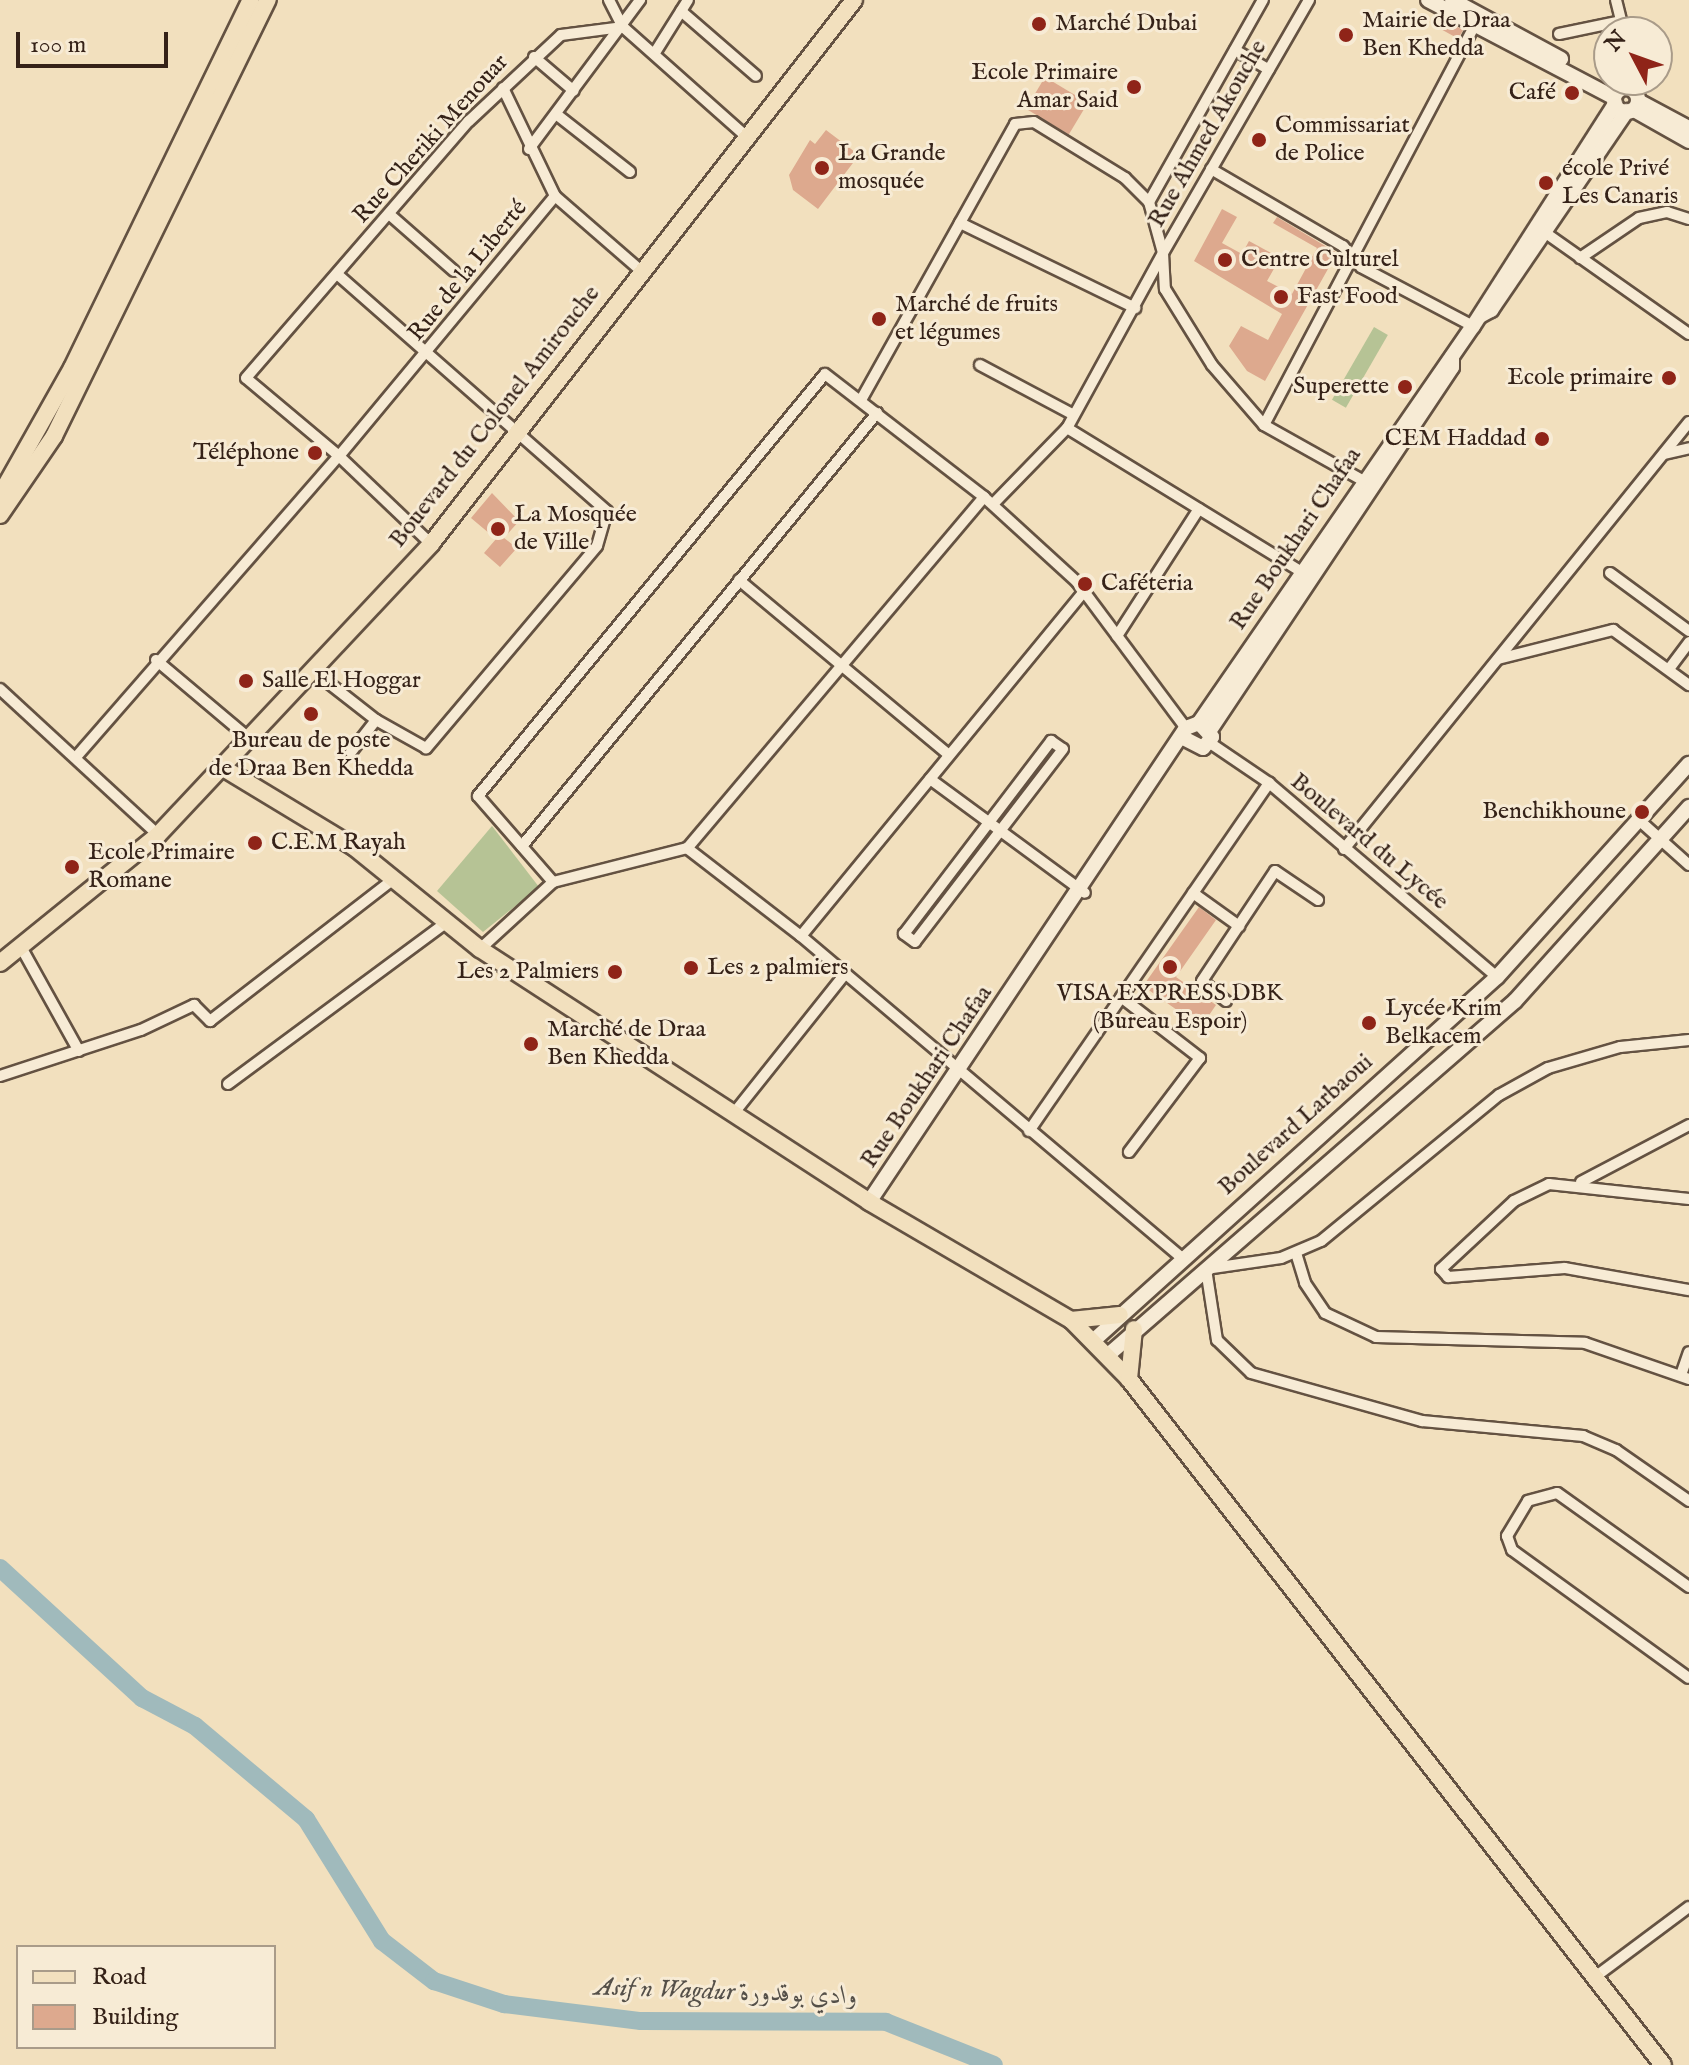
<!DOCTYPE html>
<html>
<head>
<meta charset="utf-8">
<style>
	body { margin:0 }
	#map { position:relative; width:1689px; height:2065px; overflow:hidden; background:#f2e0be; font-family:"IM FELL English",Amiri,serif }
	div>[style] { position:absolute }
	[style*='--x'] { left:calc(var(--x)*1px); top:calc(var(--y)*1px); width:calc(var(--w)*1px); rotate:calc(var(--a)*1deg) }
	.green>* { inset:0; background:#b6c395; transform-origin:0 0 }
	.river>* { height:18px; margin:-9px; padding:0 9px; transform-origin:9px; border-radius:9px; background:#a0babc }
	.building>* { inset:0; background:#dda98e; transform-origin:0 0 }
	.roads { filter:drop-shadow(2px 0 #645242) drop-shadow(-2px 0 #645242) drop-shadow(0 2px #645242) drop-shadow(0 -2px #645242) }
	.minor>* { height:10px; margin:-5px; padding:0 5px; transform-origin:5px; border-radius:5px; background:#f7ebd5 }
	.secondary>* { height:14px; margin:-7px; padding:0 7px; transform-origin:7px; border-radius:7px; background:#f7ebd5 }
	.secondary>.ring { margin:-7px; padding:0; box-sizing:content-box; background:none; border:14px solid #f7ebd5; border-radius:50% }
	.primary>* { height:16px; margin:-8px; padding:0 8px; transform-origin:8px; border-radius:8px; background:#f2e0be }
	.trunk>* { height:16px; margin:-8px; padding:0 8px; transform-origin:8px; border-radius:8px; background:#f2e0be }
	.dots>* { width:22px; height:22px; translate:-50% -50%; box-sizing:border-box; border:4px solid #f7ebd5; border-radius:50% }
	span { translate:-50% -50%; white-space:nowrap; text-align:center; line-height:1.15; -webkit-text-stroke:6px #f7ebd5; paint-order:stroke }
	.poi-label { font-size:24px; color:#352218 }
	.left { translate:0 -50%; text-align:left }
	.right { translate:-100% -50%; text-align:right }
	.street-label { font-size:24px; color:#352218 }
	.water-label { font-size:26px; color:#555049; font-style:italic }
	.legend { position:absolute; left:16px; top:1945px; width:260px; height:104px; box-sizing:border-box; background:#f7ebd5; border:2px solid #a99b89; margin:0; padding:10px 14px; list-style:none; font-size:24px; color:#352218 }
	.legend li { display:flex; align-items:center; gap:16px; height:40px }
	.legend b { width:40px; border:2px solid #a99b89 }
	.north { position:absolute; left:1593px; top:16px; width:80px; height:80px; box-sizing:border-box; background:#f7ebd5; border:2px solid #a99b89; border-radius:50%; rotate:311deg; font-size:22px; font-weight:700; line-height:32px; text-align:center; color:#352218 }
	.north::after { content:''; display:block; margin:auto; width:28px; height:36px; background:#8f2418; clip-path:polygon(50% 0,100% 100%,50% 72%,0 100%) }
	.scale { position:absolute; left:16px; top:32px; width:152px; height:36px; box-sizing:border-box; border:4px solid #352218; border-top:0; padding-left:10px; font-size:24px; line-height:28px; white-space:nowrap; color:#352218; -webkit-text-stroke:6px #f7ebd5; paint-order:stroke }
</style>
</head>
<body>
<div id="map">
	<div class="green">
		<i style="left:1374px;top:327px;width:16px;height:84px;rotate:30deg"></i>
		<i style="clip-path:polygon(492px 826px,539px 887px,483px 932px,437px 891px)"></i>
	</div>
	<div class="river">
		<i style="--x:0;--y:1568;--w:193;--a:42.5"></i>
		<i style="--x:142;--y:1698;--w:60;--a:27.8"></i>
		<i style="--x:195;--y:1726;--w:145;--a:40"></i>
		<i style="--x:306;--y:1819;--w:144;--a:58.1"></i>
		<i style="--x:382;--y:1941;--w:66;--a:37.6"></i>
		<i style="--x:434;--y:1981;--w:74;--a:18.2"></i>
		<i style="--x:504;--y:2004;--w:138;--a:7.1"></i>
		<i style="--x:641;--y:2021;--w:245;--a:0.2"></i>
		<i style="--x:886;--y:2022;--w:116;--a:21.7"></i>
	</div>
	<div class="building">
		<i style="left:1436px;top:15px;width:31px;height:10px;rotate:29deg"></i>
		<i style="left:1045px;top:77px;width:50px;height:37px;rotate:31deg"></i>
		<i style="clip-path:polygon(826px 130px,859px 155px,818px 209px,793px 190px,789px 175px,810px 140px,815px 144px)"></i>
		<i style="clip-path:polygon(1222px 209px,1237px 217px,1222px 243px,1242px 254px,1249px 241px,1280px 258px,1267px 281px,1292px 294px,1317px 248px,1273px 223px,1277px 217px,1337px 253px,1265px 381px,1247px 371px,1229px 346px,1241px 326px,1268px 340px,1282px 314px,1194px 261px)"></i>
		<i style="clip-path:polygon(492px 493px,519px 521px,504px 538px,517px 548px,500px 567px,484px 553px,496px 539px,471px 518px)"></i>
		<i style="clip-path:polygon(1199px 907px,1216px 920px,1176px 977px,1216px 1005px,1201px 1027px,1143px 986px)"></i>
	</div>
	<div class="roads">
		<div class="minor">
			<i style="--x:609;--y:0;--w:30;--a:63"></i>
			<i style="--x:1309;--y:0;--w:292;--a:120"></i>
			<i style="--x:1163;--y:253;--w:36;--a:87"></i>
			<i style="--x:1165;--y:289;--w:89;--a:58.3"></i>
			<i style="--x:1212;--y:365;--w:79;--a:49.1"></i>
			<i style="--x:1264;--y:425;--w:120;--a:29.3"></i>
			<i style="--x:1616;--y:0;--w:33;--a:76"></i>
			<i style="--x:681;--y:11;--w:99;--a:40.9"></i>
			<i style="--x:1559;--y:34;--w:63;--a:-11.8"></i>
			<i style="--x:1235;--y:50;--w:39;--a:30"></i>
			<i style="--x:656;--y:51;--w:60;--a:-57.9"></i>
			<i style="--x:534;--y:57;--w:52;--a:40.4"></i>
			<i style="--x:503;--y:88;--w:120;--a:64.3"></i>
			<i style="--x:1631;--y:90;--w:10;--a:-73"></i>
			<i style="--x:556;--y:114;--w:94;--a:38.1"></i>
			<i style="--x:529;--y:149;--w:186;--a:-53.3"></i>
			<i style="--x:1211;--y:169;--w:153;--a:30.3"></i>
			<i style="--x:1343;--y:246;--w:28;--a:49"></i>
			<i style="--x:1361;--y:267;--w:127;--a:27.8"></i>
			<i style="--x:1149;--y:202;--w:232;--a:-60.6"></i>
			<i style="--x:389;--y:214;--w:86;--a:41.2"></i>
			<i style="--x:960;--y:223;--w:195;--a:25.9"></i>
			<i style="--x:1540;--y:229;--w:182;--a:35.2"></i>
			<i style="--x:1580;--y:258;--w:71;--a:-34.1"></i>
			<i style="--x:1639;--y:218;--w:29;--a:-12"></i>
			<i style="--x:1667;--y:212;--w:23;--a:18"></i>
			<i style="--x:639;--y:269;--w:111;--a:-139"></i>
			<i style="--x:555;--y:196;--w:338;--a:129.7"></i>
			<i style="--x:339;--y:456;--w:121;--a:-140"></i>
			<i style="--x:246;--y:378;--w:340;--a:-49.1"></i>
			<i style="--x:469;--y:121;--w:126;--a:-43.1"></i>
			<i style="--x:561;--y:35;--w:63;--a:-7.4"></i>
			<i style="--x:623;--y:27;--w:169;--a:41.6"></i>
			<i style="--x:337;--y:274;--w:359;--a:41.3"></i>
			<i style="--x:607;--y:511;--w:36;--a:106"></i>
			<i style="--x:597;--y:546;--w:265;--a:130.2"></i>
			<i style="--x:426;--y:748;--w:57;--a:-150.8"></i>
			<i style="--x:980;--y:365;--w:106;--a:28"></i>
			<i style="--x:861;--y:400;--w:316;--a:-60.8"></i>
			<i style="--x:1015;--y:124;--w:19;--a:-6"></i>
			<i style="--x:1034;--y:122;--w:107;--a:31.6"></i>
			<i style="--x:1125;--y:178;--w:34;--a:45"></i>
			<i style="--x:1149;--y:202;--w:53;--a:74.6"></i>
			<i style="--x:1163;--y:253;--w:200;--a:118.7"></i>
			<i style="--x:1067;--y:428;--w:106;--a:134.2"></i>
			<i style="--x:1264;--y:425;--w:453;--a:-62.2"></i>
			<i style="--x:1067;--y:428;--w:273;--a:31.5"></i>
			<i style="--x:1664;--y:454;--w:26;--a:-13"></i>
			<i style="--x:984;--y:497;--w:460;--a:130.2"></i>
			<i style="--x:687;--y:848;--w:144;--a:37.7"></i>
			<i style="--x:801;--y:936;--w:446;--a:-50.6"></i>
			<i style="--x:1610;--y:573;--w:98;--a:36.3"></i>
			<i style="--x:739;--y:580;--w:273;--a:39.8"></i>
			<i style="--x:1117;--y:636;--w:151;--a:-57.2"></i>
			<i style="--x:1498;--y:659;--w:119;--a:-14.2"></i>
			<i style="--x:1613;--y:630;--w:94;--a:35.9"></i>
			<i style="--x:156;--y:660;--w:124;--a:40.1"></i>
			<i style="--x:1669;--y:669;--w:34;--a:-53"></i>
			<i style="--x:312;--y:670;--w:81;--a:38"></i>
			<i style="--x:376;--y:720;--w:41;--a:128"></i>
			<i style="--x:0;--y:689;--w:215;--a:42.7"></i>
			<i style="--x:1051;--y:741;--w:14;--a:34"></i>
			<i style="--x:1063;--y:749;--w:243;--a:127.5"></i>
			<i style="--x:915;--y:942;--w:14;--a:-144"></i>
			<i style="--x:904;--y:934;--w:243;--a:-52.7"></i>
			<i style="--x:1210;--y:743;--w:71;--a:34.1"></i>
			<i style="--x:1269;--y:783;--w:299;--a:40.4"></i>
			<i style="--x:77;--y:756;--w:398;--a:-48.9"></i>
			<i style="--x:339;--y:456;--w:127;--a:43.7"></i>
			<i style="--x:930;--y:779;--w:192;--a:36.3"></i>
			<i style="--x:1640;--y:821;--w:66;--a:41.9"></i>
			<i style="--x:522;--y:846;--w:560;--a:-50.65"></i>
			<i style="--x:1344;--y:849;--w:549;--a:-51.06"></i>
			<i style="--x:553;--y:882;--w:114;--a:-131.1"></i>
			<i style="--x:478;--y:796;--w:546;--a:-50.57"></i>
			<i style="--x:825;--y:374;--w:201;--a:37.7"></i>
			<i style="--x:984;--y:497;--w:126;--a:42.4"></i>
			<i style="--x:1077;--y:582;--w:182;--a:53.3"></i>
			<i style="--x:1193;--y:893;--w:57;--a:35.7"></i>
			<i style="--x:801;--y:936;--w:496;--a:40.2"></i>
			<i style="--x:21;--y:947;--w:119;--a:60.9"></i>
			<i style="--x:480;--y:949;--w:99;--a:-42.5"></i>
			<i style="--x:553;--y:882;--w:138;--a:-14.2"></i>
			<i style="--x:1121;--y:997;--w:100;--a:37.7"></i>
			<i style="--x:1200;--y:1058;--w:118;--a:127.1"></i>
			<i style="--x:1226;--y:1001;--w:31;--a:-140"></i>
			<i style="--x:1202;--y:981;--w:132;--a:-56.4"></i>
			<i style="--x:1275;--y:871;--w:52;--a:34"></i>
			<i style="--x:1689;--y:1040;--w:69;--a:174.2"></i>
			<i style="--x:1620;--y:1047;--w:75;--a:163.7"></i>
			<i style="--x:1548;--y:1068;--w:56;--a:151.1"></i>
			<i style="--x:1499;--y:1095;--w:230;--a:140.6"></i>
			<i style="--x:1321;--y:1241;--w:43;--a:157"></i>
			<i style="--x:1281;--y:1258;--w:76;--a:171.7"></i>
			<i style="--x:1206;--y:1269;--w:72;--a:81.2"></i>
			<i style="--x:1217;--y:1340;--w:47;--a:44.1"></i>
			<i style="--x:1251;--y:1373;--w:178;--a:15.7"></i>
			<i style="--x:1422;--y:1421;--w:162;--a:5.3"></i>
			<i style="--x:1583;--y:1436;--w:36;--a:23"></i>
			<i style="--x:1616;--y:1450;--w:89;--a:34.9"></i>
			<i style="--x:0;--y:1076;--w:148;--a:-18.1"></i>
			<i style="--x:141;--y:1030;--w:59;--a:-25.3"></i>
			<i style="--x:194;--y:1005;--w:23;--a:45"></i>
			<i style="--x:210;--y:1021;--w:234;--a:-37.7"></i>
			<i style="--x:228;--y:1084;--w:272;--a:-36.5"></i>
			<i style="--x:734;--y:1113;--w:178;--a:-51.4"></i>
			<i style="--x:1029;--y:1131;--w:423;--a:-55.4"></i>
			<i style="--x:1581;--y:1182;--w:122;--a:-27.8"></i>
			<i style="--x:1689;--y:1199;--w:141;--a:-173.9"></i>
			<i style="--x:1549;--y:1184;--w:39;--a:154"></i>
			<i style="--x:1514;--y:1201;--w:100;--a:137"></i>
			<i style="--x:1441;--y:1269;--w:11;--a:49"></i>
			<i style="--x:1448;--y:1277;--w:117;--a:-4.4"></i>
			<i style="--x:1565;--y:1268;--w:126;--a:10.1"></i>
			<i style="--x:1296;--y:1253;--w:31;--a:73"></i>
			<i style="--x:1305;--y:1283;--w:36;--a:56"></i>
			<i style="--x:1325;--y:1313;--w:56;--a:25.2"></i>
			<i style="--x:1376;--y:1337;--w:209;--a:1.6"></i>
			<i style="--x:1585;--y:1343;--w:110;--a:19.1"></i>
			<i style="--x:1681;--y:1375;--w:24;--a:-71"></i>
			<i style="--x:1689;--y:1587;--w:162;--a:-144.5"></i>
			<i style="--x:1557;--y:1493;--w:30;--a:165"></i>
			<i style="--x:1528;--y:1501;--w:41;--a:121"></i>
			<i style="--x:1507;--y:1536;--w:15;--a:70"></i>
			<i style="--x:1512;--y:1550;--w:218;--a:35.9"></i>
			<i style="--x:1595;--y:1977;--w:117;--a:-36.7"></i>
		</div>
		<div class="secondary">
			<i style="--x:1428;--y:0;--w:209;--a:27.7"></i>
			<i style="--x:1452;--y:0;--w:124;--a:28.4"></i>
			<i class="ring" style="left:1614px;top:88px;width:10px;height:10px"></i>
			<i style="--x:1640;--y:102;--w:55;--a:28"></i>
			<i style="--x:1634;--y:110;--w:63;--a:29.4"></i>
			<i style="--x:1480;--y:316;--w:13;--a:-29"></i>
			<i style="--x:1491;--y:310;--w:241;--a:-55.7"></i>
			<i style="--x:1199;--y:723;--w:482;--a:-55.4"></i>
			<i style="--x:1473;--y:326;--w:264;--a:-57.4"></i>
			<i style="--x:1210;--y:730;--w:436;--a:-56.3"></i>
			<i style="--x:1452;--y:367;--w:10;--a:-90"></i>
			<i style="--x:869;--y:1202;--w:570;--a:-56.23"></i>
			<i style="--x:1186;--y:728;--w:14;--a:-21"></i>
			<i style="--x:1199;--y:723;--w:19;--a:47"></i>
			<i style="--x:1212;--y:737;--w:14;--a:129"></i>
			<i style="--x:1203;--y:748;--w:22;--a:-153"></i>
			<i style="--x:1093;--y:1341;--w:544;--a:-42.02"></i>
			<i style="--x:1497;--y:977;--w:287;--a:-48"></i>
			<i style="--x:1107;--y:1356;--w:541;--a:-41.03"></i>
			<i style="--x:1515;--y:1001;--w:261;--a:-48.1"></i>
		</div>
		<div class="primary">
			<i style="--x:225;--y:769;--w:151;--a:31.2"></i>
			<i style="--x:354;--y:847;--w:162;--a:39"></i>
			<i style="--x:480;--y:949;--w:464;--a:33"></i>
			<i style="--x:869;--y:1202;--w:234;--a:30.3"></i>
			<i style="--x:1071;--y:1320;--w:83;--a:45.5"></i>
			<i style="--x:1129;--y:1379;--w:869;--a:52.1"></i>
			<i style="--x:0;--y:963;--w:203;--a:-39"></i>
			<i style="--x:158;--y:835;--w:399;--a:-46.8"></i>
			<i style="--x:431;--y:544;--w:689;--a:-52.13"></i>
			<i style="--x:1071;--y:1320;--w:49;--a:-5.8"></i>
			<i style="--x:1129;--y:1379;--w:50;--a:-84.3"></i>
		</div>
		<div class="trunk">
			<i style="--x:1;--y:494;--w:145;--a:-60.6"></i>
			<i style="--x:72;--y:368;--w:409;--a:-64.1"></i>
			<i style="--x:0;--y:515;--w:96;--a:-55.6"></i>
			<i style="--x:54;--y:436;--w:486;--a:-63.9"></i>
		</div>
	</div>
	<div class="dots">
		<i style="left:1039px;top:24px;background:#8f2418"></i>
		<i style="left:1346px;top:35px;background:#8f2418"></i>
		<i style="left:1134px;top:87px;background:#8f2418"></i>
		<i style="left:1572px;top:93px;background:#8f2418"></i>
		<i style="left:1259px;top:140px;background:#8f2418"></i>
		<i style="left:822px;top:168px;background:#8f2418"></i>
		<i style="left:1546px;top:183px;background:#8f2418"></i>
		<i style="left:1225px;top:260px;background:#8f2418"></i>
		<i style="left:1281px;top:297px;background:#8f2418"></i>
		<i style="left:879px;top:319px;background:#8f2418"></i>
		<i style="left:1669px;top:378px;background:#8f2418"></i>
		<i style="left:1405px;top:387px;background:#8f2418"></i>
		<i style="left:1542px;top:439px;background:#8f2418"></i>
		<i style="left:315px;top:453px;background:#8f2418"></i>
		<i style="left:498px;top:529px;background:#8f2418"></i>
		<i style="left:1085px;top:584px;background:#8f2418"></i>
		<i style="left:246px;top:681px;background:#8f2418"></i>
		<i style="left:311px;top:714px;background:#8f2418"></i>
		<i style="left:1642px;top:812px;background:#8f2418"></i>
		<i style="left:255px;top:843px;background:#8f2418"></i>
		<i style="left:72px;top:867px;background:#8f2418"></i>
		<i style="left:1170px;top:967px;background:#8f2418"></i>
		<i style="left:691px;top:968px;background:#8f2418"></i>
		<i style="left:615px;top:972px;background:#8f2418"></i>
		<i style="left:1369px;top:1023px;background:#8f2418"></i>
		<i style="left:531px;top:1044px;background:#8f2418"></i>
	</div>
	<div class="poi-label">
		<span class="left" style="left:1362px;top:35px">Mairie de Draa<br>Ben Khedda</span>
		<span class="left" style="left:1055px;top:24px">Marché Dubai</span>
		<span class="right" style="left:1118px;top:87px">Ecole Primaire<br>Amar Said</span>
		<span class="right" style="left:1556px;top:93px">Café</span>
		<span class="left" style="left:1275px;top:140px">Commissariat<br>de Police</span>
		<span class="left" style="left:838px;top:168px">La Grande<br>mosquée</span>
		<span class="left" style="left:1562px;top:183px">école Privé<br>Les Canaris</span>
		<span class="left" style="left:1241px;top:260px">Centre Culturel</span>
		<span class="left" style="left:1297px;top:297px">Fast Food</span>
		<span class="left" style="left:895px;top:319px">Marché de fruits<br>et légumes</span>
		<span class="right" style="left:1653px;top:378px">Ecole primaire</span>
		<span class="right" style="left:1389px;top:387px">Superette</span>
		<span class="right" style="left:1526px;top:439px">CEM Haddad</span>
		<span class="right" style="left:299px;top:453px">Téléphone</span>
		<span class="left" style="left:514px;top:529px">La Mosquée<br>de Ville</span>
		<span class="left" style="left:1101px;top:584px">Caféteria</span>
		<span class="left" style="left:262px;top:681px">Salle El Hoggar</span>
		<span style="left:311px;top:755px">Bureau de poste<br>de Draa Ben Khedda</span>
		<span class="right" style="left:1626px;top:812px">Benchikhoune</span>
		<span class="left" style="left:271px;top:843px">C.E.M Rayah</span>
		<span class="left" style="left:88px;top:867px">Ecole Primaire<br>Romane</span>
		<span class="left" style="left:707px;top:968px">Les 2 palmiers</span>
		<span class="right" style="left:599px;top:972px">Les 2 Palmiers</span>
		<span style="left:1170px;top:1008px">VISA EXPRESS DBK<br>(Bureau Espoir)</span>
		<span class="left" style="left:1385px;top:1023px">Lycée Krim<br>Belkacem</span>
		<span class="left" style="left:547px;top:1044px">Marché de Draa<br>Ben Khedda</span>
	</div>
	<div class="street-label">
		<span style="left:1208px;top:134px;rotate:-60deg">Rue Ahmed Akouche</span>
		<span style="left:431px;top:139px;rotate:-48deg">Rue Cheriki Menouar</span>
		<span style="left:468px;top:271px;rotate:-51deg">Rue de la Liberté</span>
		<span style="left:495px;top:417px;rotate:-52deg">Bouevard du Colonel Amirouche</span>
		<span style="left:1296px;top:539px;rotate:-56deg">Rue Boukhari Chafaa</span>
		<span style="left:1369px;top:842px;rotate:40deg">Boulevard du Lycée</span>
		<span style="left:927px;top:1077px;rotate:-56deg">Rue Boukhari Chafaa</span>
		<span style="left:1296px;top:1125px;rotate:-42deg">Boulevard Larbaoui</span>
	</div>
	<div class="water-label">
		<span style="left:726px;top:1992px;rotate:2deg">Asif n Wagdur وادي بوقدورة</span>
	</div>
	<ul class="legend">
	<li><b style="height:10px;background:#f2e0be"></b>Road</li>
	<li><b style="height:22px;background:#dda98e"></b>Building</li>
	</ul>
	<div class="north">N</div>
	<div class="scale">100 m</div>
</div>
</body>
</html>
